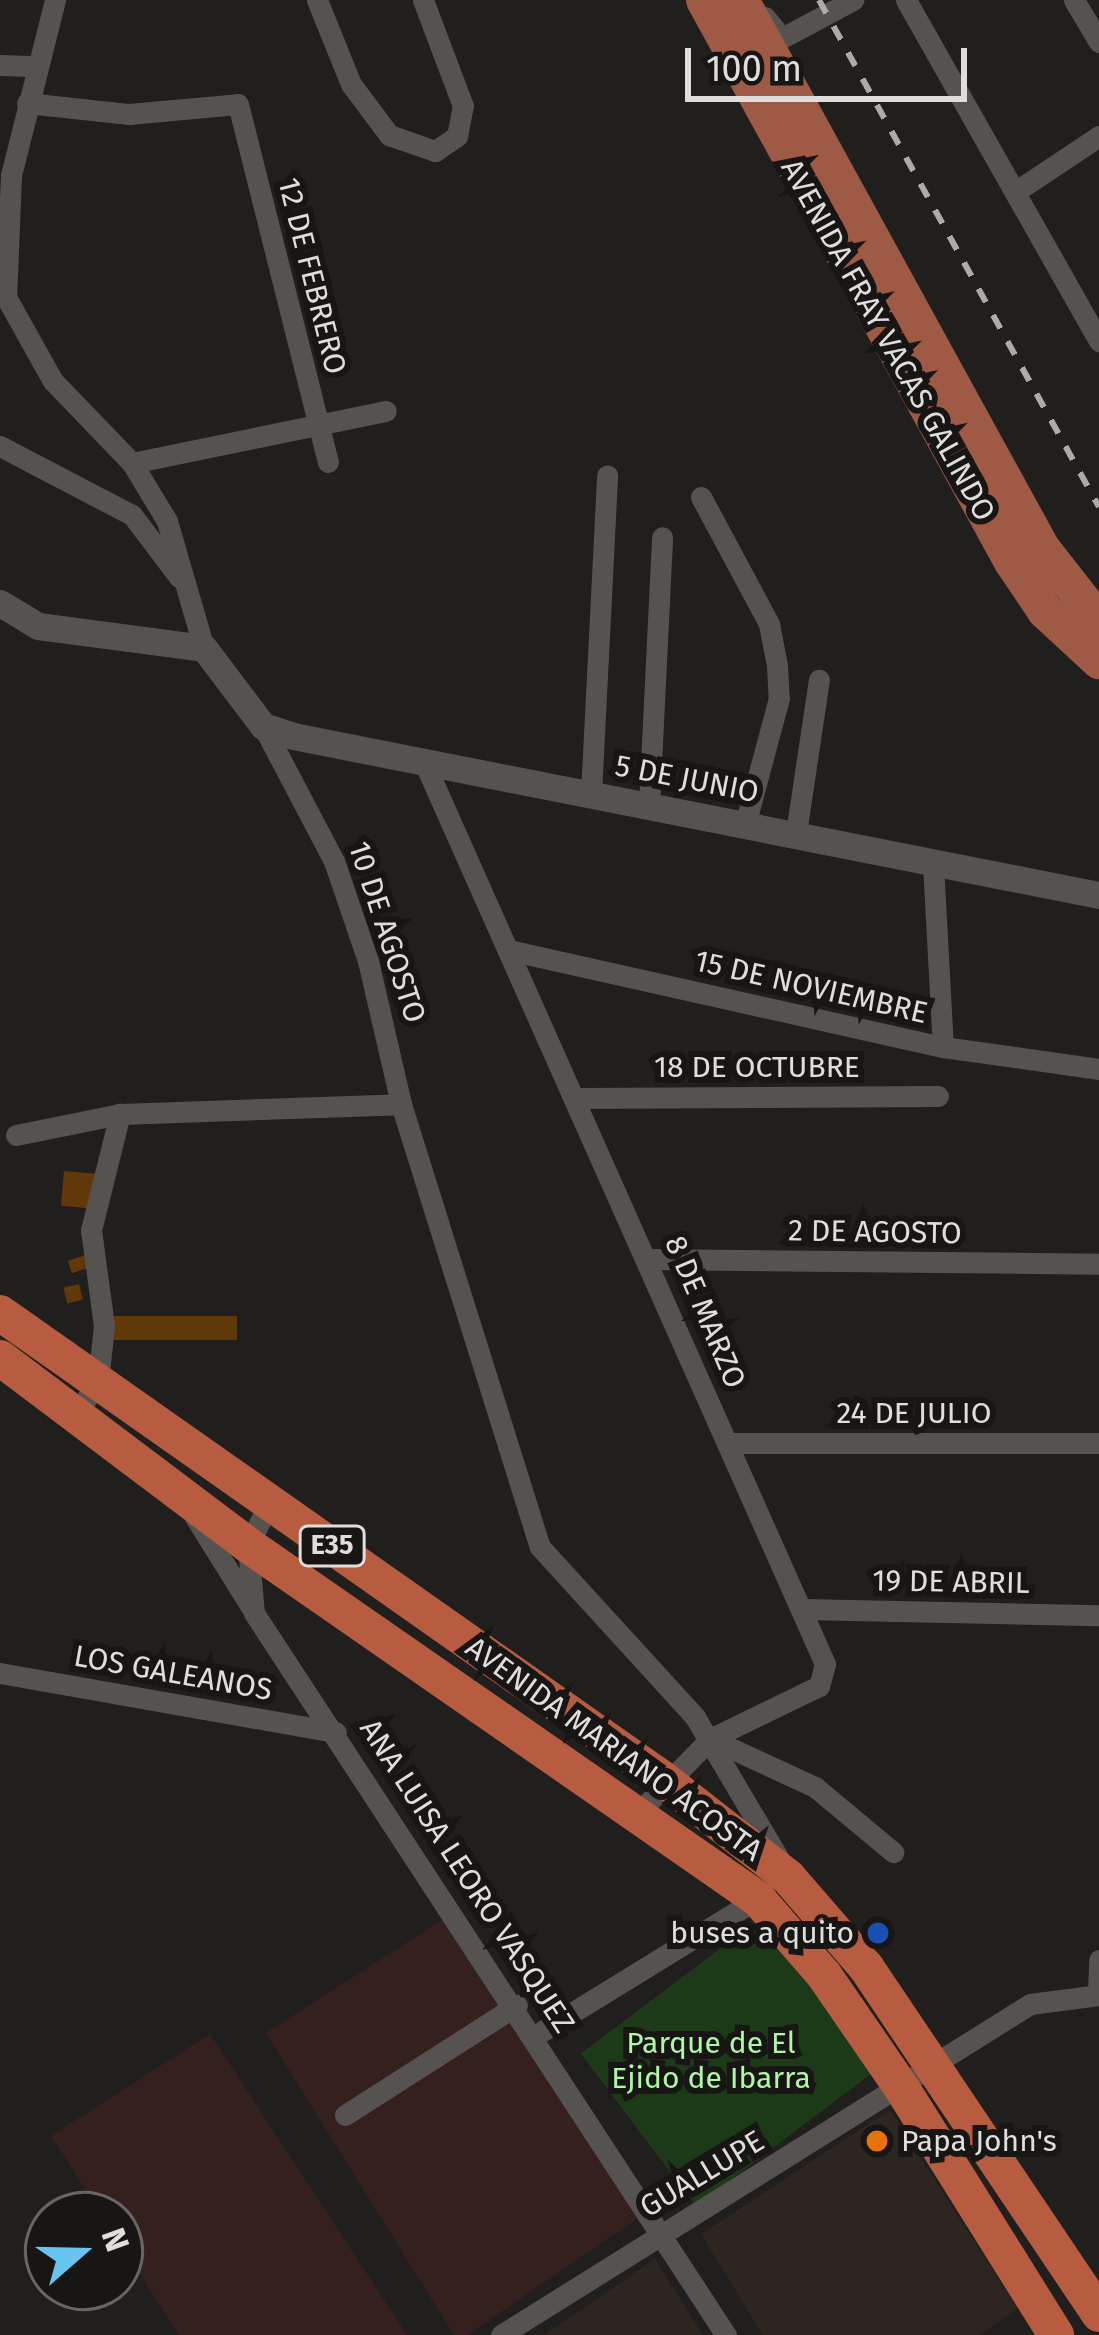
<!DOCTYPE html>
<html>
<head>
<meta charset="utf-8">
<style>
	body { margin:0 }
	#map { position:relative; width:1099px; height:2335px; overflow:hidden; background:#211f1d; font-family:"Fira Sans",sans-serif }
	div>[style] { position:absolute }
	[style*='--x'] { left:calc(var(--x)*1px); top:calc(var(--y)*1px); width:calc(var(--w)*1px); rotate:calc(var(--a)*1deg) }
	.built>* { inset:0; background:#2d2620 }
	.education>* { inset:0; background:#34211d }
	.green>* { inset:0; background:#1c3a18; transform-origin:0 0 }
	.building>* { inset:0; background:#613808; transform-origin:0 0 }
	.minor>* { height:21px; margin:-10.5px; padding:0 10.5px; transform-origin:10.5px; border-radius:10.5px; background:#555250 }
	.tertiary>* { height:27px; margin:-13.5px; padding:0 13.5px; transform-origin:13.5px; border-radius:13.5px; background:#555250 }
	.primary>* { height:36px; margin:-18px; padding:0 18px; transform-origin:18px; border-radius:18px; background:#9f5a45 }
	.trunk>* { height:36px; margin:-18px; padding:0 18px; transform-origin:18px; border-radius:18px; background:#b85c41 }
	.rail>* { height:6px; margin-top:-3px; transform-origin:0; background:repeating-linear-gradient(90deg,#adabaa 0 15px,transparent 0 30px) }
	.dots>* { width:33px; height:33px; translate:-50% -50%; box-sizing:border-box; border:6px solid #181614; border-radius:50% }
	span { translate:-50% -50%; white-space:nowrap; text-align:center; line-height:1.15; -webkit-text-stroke:12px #181614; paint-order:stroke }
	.shield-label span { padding:3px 9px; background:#181614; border:3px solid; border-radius:9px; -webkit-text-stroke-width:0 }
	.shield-label { font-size:27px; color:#e0dedd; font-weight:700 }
	.street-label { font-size:30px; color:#e0dedd }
	.poi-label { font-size:30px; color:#e0dedd }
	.right { translate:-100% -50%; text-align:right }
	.left { translate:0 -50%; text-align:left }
	.park-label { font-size:30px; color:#aef7a5 }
	.north { position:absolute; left:24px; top:2191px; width:120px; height:120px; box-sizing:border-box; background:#181614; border:3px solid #686664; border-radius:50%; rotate:70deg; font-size:33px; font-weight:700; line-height:48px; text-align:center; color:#e0dedd }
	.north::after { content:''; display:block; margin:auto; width:42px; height:54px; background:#68c4f0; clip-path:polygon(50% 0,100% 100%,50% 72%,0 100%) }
	.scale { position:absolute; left:685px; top:48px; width:282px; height:54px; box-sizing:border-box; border:6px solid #e0dedd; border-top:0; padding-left:15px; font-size:36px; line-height:42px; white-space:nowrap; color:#e0dedd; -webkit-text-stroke:9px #181614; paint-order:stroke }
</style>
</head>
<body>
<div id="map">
	<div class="built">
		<i style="clip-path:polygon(890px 2110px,1017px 2308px,980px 2335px,763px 2335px,701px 2234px)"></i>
		<i style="clip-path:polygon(655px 2259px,703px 2335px,544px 2335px)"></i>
	</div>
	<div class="education">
		<i style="clip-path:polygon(445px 1918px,641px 2216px,467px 2335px,454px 2335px,266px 2033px)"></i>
		<i style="clip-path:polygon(210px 2034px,407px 2335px,179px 2335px,120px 2243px,120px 2215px,102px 2215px,51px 2136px)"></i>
	</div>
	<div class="green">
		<i style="left:762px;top:1917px;width:191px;height:227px;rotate:53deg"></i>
	</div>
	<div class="building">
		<i style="left:64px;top:1171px;width:32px;height:35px;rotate:5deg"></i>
		<i style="left:86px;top:1255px;width:13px;height:19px;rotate:72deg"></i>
		<i style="left:79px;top:1284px;width:16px;height:16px;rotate:76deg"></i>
		<i style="left:112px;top:1316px;width:125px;height:24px"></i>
	</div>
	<div class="minor">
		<i style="--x:55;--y:0;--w:180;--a:104.1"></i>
		<i style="--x:11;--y:175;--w:122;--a:92.3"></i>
		<i style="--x:6;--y:297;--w:96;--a:60.8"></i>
		<i style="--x:53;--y:381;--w:114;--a:46.1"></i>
		<i style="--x:132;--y:463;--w:68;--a:58.9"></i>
		<i style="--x:167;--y:521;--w:132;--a:73.8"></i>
		<i style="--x:317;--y:0;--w:91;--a:68"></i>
		<i style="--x:351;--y:84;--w:64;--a:53.3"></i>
		<i style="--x:389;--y:135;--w:49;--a:19.2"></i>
		<i style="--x:435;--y:151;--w:27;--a:-34"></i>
		<i style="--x:457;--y:136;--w:31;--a:-79"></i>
		<i style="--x:463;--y:106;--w:113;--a:-110.7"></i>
		<i style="--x:906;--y:0;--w:392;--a:60.5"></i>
		<i style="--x:1074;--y:0;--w:49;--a:59.2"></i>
		<i style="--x:765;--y:17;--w:27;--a:51"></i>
		<i style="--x:782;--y:38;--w:81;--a:-28.2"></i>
		<i style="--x:0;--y:65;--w:37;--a:2"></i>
		<i style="--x:27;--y:103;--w:103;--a:6.2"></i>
		<i style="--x:129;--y:114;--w:109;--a:-5.2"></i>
		<i style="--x:238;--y:104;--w:369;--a:75.9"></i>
		<i style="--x:1015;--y:192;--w:101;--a:-33.7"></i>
		<i style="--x:0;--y:446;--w:149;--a:27.6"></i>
		<i style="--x:132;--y:515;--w:78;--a:52.8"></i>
		<i style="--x:132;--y:463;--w:259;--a:-11.6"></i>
		<i style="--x:701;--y:497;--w:144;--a:61.8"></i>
		<i style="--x:769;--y:624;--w:42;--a:79"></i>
		<i style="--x:777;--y:665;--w:33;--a:87"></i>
		<i style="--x:779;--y:698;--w:131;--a:105"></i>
		<i style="--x:263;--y:726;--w:153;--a:62.3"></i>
		<i style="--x:334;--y:861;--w:106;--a:71.2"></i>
		<i style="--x:368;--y:961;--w:147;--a:77"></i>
		<i style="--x:401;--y:1104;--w:464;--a:72.6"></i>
		<i style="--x:540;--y:1547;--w:230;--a:47.6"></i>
		<i style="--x:695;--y:1717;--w:171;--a:59.4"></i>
		<i style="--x:424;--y:762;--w:987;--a:66.03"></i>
		<i style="--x:825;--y:1664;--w:23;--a:105"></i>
		<i style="--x:819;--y:1686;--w:121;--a:154.1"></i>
		<i style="--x:710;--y:1739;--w:100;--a:134.2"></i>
		<i style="--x:591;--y:794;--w:319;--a:-87.1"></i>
		<i style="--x:649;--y:805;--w:268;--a:-87.2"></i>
		<i style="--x:796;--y:833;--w:155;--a:-81.5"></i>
		<i style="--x:933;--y:864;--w:183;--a:86.9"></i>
		<i style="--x:513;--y:951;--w:441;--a:12.6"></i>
		<i style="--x:943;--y:1047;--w:158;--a:8"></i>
		<i style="--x:577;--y:1098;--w:361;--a:-0.3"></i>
		<i style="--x:16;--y:1135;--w:106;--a:-11.4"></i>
		<i style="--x:120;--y:1114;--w:281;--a:-2"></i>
		<i style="--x:651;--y:1259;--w:448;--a:0.6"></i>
		<i style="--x:78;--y:1411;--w:36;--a:-56"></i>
		<i style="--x:98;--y:1381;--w:55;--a:-83.8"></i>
		<i style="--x:104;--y:1326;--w:97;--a:-97.7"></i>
		<i style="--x:91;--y:1230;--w:120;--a:-76"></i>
		<i style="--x:728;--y:1443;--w:371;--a:0"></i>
		<i style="--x:270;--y:1502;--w:48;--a:117.1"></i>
		<i style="--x:248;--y:1545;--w:68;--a:85"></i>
		<i style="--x:254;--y:1613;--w:863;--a:56.83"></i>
		<i style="--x:195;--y:1517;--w:106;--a:58.1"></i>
		<i style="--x:802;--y:1609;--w:297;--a:1.2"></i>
		<i style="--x:0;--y:1673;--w:341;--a:10"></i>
		<i style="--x:711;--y:1739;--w:115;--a:24.8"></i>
		<i style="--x:815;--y:1787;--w:102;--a:39.8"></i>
		<i style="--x:1098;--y:1994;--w:34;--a:-88"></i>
		<i style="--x:536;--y:2035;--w:269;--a:-31.6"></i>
		<i style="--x:345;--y:2115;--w:204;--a:-32.6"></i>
		<i style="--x:501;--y:2335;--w:624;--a:-32.03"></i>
		<i style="--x:1030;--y:2004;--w:70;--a:-7.4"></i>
	</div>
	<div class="tertiary">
		<i style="--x:0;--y:603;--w:44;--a:31.2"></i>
		<i style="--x:38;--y:626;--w:167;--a:7.5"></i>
		<i style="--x:204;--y:648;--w:98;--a:52.9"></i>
		<i style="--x:263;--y:726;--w:32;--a:18"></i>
		<i style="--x:293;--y:736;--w:822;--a:11.16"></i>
	</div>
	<div class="primary">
		<i style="--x:704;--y:0;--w:641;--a:61.28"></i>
		<i style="--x:1012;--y:562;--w:59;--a:56"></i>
		<i style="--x:1045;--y:611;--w:74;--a:42.8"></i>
		<i style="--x:741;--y:0;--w:625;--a:61.22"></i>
		<i style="--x:1042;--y:548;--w:93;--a:52"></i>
	</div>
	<div class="trunk">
		<i style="--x:0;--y:1313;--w:810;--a:35.1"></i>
		<i style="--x:663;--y:1779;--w:159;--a:38.1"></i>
		<i style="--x:788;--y:1877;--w:119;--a:49.1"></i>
		<i style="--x:866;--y:1967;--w:418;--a:56.1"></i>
		<i style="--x:0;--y:1358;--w:311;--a:37"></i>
		<i style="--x:248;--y:1545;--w:621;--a:34.77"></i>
		<i style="--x:758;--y:1899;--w:101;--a:49"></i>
		<i style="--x:824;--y:1975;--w:140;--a:55.5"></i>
		<i style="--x:903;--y:2090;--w:289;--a:58"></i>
	</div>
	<div class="rail">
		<i style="--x:819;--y:0;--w:579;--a:61.09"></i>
	</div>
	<div class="dots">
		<i style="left:878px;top:1933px;background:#1a4fb4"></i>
		<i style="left:877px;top:2141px;background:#e8710a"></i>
	</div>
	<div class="shield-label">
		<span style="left:332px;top:1546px">E35</span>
	</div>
	<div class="street-label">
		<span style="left:312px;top:276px;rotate:76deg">12 DE FEBRERO</span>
		<span style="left:888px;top:340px;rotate:61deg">AVENIDA FRAY VACAS GALINDO</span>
		<span style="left:687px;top:779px;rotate:11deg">5 DE JUNIO</span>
		<span style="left:387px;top:932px;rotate:72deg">10 DE AGOSTO</span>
		<span style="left:811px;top:987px;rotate:13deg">15 DE NOVIEMBRE</span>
		<span style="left:757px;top:1067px">18 DE OCTUBRE</span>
		<span style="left:875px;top:1232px;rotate:1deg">2 DE AGOSTO</span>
		<span style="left:705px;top:1312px;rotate:67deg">8 DE MARZO</span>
		<span style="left:914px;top:1413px">24 DE JULIO</span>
		<span style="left:951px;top:1582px;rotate:1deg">19 DE ABRIL</span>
		<span style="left:173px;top:1673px;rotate:10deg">LOS GALEANOS</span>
		<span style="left:614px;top:1749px;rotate:36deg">AVENIDA MARIANO ACOSTA</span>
		<span style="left:467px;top:1876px;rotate:57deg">ANA LUISA LEORO VASQUEZ</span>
		<span style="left:702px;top:2174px;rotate:-31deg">GUALLUPE</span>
	</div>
	<div class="poi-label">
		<span class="right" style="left:854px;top:1933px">buses a quito</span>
		<span class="left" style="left:901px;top:2141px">Papa John's</span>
	</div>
	<div class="park-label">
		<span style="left:711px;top:2060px">Parque de El<br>Ejido de Ibarra</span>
	</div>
	<div class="north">N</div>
	<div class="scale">100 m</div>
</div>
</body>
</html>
